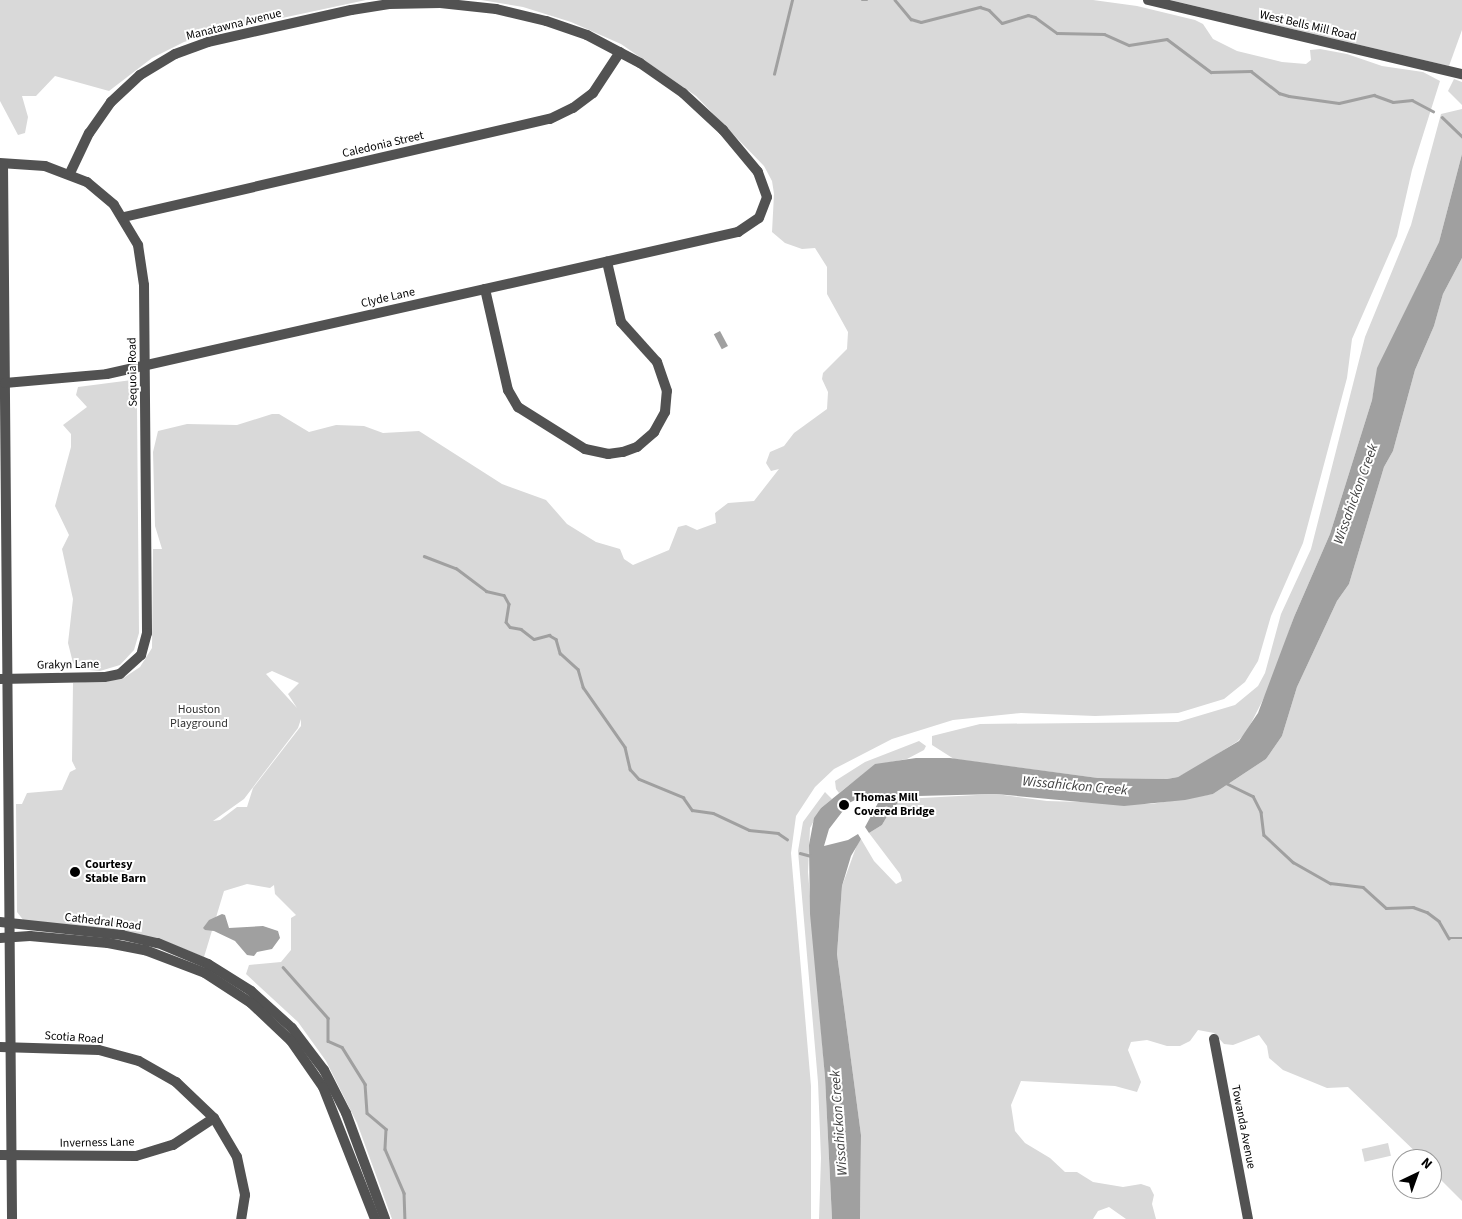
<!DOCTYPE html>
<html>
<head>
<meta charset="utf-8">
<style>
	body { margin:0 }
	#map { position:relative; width:1462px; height:1219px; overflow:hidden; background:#fff; font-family:"Source Sans 3",sans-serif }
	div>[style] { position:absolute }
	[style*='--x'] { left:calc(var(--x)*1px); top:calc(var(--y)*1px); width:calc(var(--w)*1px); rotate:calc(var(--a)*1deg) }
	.green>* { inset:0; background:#d9d9d9; transform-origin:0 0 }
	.water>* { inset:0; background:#a0a0a0; transform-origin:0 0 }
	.stream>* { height:2.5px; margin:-1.25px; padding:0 1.25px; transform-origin:1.25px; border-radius:1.25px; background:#a0a0a0 }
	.minor>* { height:10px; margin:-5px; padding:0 5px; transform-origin:5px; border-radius:5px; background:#525252 }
	.dots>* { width:14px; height:14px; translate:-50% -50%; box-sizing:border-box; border:2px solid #fff; border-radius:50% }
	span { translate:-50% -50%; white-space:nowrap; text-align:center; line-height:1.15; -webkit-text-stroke:4px #fff; paint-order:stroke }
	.street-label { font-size:12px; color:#000 }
	.park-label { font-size:12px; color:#303030 }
	.poi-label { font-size:12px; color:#000; font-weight:700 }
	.left { translate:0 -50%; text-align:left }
	.water-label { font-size:14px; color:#414141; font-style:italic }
	.north { position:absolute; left:1392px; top:1149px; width:50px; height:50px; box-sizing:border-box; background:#fff; border:1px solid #999; border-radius:50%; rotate:42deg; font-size:14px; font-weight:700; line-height:20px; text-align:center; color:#000 }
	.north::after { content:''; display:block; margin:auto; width:18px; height:22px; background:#000; clip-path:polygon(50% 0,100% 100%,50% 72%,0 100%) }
</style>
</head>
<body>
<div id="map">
	<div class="green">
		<i style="clip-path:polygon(0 0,366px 0,212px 33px,184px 42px,152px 58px,109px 91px,55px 76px,36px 96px,22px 96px,28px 117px,25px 133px,18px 135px,0 101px)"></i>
		<i style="clip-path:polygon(evenodd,481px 0,1093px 0,1137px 6px,1195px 20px,1203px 24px,1213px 39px,1237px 51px,1282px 62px,1306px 64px,1311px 60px,1310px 50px,1320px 49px,1347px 54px,1382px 66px,1423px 72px,1440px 81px,1412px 170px,1397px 236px,1352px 339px,1347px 378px,1303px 543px,1271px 616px,1258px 661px,1245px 682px,1224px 699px,1178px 713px,1095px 716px,1021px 713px,953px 720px,892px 739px,834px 769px,815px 787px,796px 816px,791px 853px,811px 1086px,811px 1219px,392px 1219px,357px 1123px,326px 1061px,298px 1022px,246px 974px,249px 965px,281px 962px,291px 950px,291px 918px,296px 915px,275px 894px,274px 885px,270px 888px,247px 884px,224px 891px,204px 957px,162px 940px,24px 921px,17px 912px,16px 804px,22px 804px,27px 793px,62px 790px,70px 772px,76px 769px,72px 761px,73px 683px,122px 679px,140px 667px,152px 648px,153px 549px,162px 549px,155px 526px,153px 452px,158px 431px,187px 424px,237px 425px,272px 414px,279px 414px,309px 432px,336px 425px,364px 426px,383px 433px,419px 431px,502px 484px,546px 500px,567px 524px,596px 542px,620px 549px,624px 559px,633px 565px,669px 550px,678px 527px,686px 525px,697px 530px,716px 523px,715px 513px,728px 503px,754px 501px,779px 469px,771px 471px,766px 463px,770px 452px,784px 446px,794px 433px,827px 409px,828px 392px,822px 379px,823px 373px,847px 349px,848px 332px,827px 294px,827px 267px,815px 248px,802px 249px,785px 243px,772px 232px,774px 194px,772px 181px,764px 166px,696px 96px,621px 44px,571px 22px,523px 7px,481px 0,272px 671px,299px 683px,288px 694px,297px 708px,266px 674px,272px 671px,481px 0,301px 719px,301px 726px,253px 788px,247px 807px,237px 807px,220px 820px,213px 821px,244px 799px,298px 728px,301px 719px)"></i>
		<i style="clip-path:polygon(1170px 0,1462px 0,1462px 30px,1449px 66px)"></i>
		<i style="clip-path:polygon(1454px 79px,1462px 82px,1462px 105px,1448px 91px)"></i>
		<i style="clip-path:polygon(1462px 109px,1462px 154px,1439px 242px,1378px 368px,1372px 400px,1330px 534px,1294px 617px,1270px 686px,1247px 731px,1238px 741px,1197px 767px,1178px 777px,1167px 779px,1098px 778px,954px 759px,932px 745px,932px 736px,980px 724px,1178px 722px,1235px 705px,1258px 686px,1265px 673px,1281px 614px,1311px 549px,1365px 337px,1411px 225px,1441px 114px)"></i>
		<i style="clip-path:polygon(1462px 258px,1462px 1201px,1432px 1171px,1432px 1159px,1423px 1159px,1348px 1087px,1327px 1088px,1283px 1070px,1269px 1058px,1267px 1046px,1259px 1035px,1233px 1045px,1224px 1044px,1214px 1033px,1198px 1030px,1190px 1041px,1180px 1046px,1167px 1046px,1147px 1040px,1131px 1042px,1128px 1050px,1141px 1082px,1137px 1092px,1115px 1086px,1021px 1081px,1011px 1105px,1015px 1131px,1025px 1143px,1050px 1158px,1065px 1172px,1077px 1172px,1093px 1182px,1123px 1187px,1141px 1184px,1150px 1187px,1154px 1195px,1152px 1204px,1156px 1219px,1126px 1219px,1109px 1207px,1098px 1211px,1093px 1219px,860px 1219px,861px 1135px,837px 954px,842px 886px,858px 842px,861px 839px,874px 861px,896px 884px,902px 881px,900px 874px,869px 833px,882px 825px,892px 808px,903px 799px,996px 794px,1047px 801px,1151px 804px,1213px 794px,1266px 759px,1282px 736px,1297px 687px,1337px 601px,1349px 584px,1384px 467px,1393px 451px,1415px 370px,1434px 326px,1443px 294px)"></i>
		<i style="clip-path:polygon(132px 380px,136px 391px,137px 407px,139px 633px,134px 650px,120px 665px,100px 671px,79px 669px,73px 663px,68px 643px,73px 599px,62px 549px,69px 535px,55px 506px,71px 447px,71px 434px,63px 425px,87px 407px,76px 395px,78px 387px)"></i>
		<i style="clip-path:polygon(919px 741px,926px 746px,924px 750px,907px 759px,875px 765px,839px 793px,836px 789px,835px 781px,865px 762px)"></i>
		<i style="clip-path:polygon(825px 792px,832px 799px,821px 808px,810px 828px,808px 872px,825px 1077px,832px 1219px,819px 1219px,821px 1158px,818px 1082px,798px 851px,803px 822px)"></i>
		<i style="left:1388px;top:1143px;width:13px;height:27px;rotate:77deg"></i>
	</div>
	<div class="water">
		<i style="clip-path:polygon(1462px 154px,1462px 258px,1443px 294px,1434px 326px,1415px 370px,1393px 451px,1384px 467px,1349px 584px,1337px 601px,1297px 687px,1282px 736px,1266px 759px,1213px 794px,1185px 800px,1124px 806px,996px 794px,918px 796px,903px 799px,892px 808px,882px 825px,869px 833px,865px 827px,879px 801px,866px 803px,857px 799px,849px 803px,829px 829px,824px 846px,848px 840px,858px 834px,861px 839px,851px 856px,842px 886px,837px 954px,861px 1135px,860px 1219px,832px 1219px,825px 1077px,810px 914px,809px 845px,814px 818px,821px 808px,875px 764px,916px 758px,950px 758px,1098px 778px,1167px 779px,1178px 777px,1239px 741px,1258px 713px,1294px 617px,1330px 534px,1372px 400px,1377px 368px,1439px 242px)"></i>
		<i style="left:720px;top:331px;width:17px;height:7px;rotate:62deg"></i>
		<i style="clip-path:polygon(222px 914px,225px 915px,229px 928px,263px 926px,278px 931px,280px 938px,272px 949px,257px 952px,254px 956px,247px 955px,235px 941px,214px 931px,205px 930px,203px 928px,209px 920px)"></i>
	</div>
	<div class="stream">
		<i style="--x:862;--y:0;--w:5;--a:0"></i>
		<i style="--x:895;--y:0;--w:25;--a:50"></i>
		<i style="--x:911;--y:19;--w:10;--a:17"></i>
		<i style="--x:921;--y:22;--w:61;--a:-14.3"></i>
		<i style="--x:980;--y:7;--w:9;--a:18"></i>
		<i style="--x:989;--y:10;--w:18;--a:45"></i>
		<i style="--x:1002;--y:23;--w:27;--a:-17"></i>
		<i style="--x:1028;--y:15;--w:7;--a:16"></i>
		<i style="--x:1035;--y:17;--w:27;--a:36"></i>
		<i style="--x:1057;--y:33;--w:47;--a:1.2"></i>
		<i style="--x:1104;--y:34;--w:27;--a:24"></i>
		<i style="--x:1129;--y:45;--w:38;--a:-9"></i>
		<i style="--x:1167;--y:39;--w:55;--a:36.9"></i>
		<i style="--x:1211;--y:72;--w:40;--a:-1.4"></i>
		<i style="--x:1251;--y:71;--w:36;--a:38"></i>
		<i style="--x:1279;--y:93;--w:10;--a:17"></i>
		<i style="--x:1289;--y:96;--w:50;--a:8"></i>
		<i style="--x:1339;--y:103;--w:36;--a:-13"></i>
		<i style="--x:1374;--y:95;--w:20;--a:20"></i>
		<i style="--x:1393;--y:102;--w:19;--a:-6"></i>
		<i style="--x:1412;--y:100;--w:24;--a:28"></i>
		<i style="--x:774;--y:74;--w:76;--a:-76.3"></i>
		<i style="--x:1442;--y:117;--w:28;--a:44"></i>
		<i style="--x:424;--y:556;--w:34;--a:21"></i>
		<i style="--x:456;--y:568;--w:38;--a:37"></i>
		<i style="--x:486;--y:591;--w:18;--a:13"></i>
		<i style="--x:504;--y:595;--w:10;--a:61"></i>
		<i style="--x:509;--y:604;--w:18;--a:99"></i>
		<i style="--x:506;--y:622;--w:6;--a:51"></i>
		<i style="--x:510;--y:627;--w:11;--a:10"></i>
		<i style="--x:521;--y:629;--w:16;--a:38"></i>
		<i style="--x:534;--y:639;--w:16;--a:-15"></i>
		<i style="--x:549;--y:635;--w:8;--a:30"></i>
		<i style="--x:556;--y:639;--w:15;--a:74"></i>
		<i style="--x:560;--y:653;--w:24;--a:42"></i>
		<i style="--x:578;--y:669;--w:19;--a:74"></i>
		<i style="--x:583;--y:687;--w:73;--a:55"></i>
		<i style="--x:625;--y:747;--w:23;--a:77"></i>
		<i style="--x:630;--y:769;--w:13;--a:48"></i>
		<i style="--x:639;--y:779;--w:48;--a:22.2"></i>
		<i style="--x:683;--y:797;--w:16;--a:55"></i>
		<i style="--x:692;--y:810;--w:21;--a:8"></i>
		<i style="--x:713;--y:813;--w:40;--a:25"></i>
		<i style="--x:749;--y:830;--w:29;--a:6"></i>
		<i style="--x:778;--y:833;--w:11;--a:34"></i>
		<i style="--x:1226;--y:783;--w:30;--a:26"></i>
		<i style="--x:1253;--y:796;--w:18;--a:63"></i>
		<i style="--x:1261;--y:812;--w:23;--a:83"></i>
		<i style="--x:1264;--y:835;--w:40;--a:43"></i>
		<i style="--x:1293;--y:862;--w:43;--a:29.6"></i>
		<i style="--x:1330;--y:883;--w:33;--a:7"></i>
		<i style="--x:1363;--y:887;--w:31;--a:42"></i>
		<i style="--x:1386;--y:908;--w:27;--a:-2"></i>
		<i style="--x:1413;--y:907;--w:15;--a:20"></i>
		<i style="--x:1427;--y:912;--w:15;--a:37"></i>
		<i style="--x:1439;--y:921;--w:20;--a:60"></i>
		<i style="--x:1449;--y:938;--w:13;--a:0"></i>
		<i style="--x:800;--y:853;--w:11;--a:15"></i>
		<i style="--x:283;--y:967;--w:68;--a:48.6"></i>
		<i style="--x:328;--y:1018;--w:23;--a:90"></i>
		<i style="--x:328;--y:1041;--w:15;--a:23"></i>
		<i style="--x:342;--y:1047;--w:44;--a:58.1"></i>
		<i style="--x:365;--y:1084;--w:29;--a:86"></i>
		<i style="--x:367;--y:1113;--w:25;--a:40"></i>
		<i style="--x:386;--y:1129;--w:20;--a:93"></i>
		<i style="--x:385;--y:1149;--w:48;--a:66.6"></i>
		<i style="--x:404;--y:1193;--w:26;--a:88"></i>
	</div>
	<div class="minor">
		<i style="--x:1148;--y:0;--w:323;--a:13.3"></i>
		<i style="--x:0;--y:163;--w:45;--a:3.8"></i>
		<i style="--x:45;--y:166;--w:45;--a:20.9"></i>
		<i style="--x:87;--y:182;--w:35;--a:40"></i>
		<i style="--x:114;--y:205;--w:47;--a:59"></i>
		<i style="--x:138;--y:245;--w:40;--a:81.5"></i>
		<i style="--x:144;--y:285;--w:348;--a:89.5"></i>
		<i style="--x:147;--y:633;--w:23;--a:105"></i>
		<i style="--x:141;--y:655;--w:28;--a:138"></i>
		<i style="--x:120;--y:674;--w:16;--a:169"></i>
		<i style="--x:104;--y:677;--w:104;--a:178.9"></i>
		<i style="--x:3;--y:164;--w:1055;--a:89.51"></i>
		<i style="--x:124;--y:217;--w:437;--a:-13"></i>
		<i style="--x:550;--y:119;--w:25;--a:-26"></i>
		<i style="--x:573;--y:108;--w:25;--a:-37"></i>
		<i style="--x:593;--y:93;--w:49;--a:-56.6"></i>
		<i style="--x:485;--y:289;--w:104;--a:77.2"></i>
		<i style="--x:508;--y:390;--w:20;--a:60"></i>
		<i style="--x:518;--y:407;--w:79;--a:32.1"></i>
		<i style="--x:585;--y:449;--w:24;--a:12"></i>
		<i style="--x:608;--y:454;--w:15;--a:-8"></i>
		<i style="--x:623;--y:452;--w:15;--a:-20"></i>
		<i style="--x:637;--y:447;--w:23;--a:-41"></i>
		<i style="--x:654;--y:432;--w:23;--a:-61"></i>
		<i style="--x:665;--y:412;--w:21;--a:-85"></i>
		<i style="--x:667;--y:391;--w:31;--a:-109"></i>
		<i style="--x:657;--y:362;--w:54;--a:-132"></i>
		<i style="--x:621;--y:322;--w:62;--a:-103.1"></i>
		<i style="--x:5;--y:383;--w:102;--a:-5"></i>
		<i style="--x:107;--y:374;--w:647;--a:-12.68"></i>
		<i style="--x:738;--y:232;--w:25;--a:-34"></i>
		<i style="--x:759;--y:218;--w:22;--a:-69"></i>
		<i style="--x:767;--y:197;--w:27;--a:-110"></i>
		<i style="--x:758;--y:172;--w:55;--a:-129.8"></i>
		<i style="--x:723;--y:130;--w:54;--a:-137.2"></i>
		<i style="--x:683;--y:93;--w:52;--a:-145.1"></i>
		<i style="--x:640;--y:63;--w:60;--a:-152.2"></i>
		<i style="--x:587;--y:35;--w:43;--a:-161.1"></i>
		<i style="--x:546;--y:21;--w:51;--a:-166.5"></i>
		<i style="--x:496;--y:9;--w:56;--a:-173.9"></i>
		<i style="--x:440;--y:3;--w:51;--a:178.9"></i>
		<i style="--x:389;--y:4;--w:38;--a:171"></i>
		<i style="--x:351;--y:10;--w:147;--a:167.4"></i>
		<i style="--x:208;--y:42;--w:35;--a:160"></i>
		<i style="--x:175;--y:54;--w:41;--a:149"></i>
		<i style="--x:140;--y:75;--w:40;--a:137"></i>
		<i style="--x:111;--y:102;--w:38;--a:125"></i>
		<i style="--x:89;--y:133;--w:44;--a:115.4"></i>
		<i style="--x:0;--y:922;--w:123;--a:6.1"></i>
		<i style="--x:122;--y:935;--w:37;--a:13"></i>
		<i style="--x:158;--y:943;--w:54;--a:22.8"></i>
		<i style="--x:208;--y:964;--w:51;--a:32.1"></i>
		<i style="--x:251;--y:991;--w:55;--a:42.1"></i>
		<i style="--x:292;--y:1028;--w:53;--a:52.7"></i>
		<i style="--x:324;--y:1070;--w:48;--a:62.9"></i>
		<i style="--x:346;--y:1113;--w:113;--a:69.8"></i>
		<i style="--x:0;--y:938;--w:30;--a:-4"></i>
		<i style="--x:30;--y:936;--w:78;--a:5.1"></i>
		<i style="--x:108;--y:943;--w:38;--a:11"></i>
		<i style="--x:145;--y:950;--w:64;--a:21"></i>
		<i style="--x:205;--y:973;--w:55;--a:33.1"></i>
		<i style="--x:251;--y:1003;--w:55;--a:43.5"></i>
		<i style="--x:291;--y:1041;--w:56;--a:55.2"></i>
		<i style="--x:323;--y:1087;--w:142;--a:68.5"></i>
		<i style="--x:1214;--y:1039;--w:183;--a:79.3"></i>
		<i style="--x:0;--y:1047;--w:99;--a:1.7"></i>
		<i style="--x:99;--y:1050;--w:41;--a:15.4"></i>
		<i style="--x:139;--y:1061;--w:43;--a:29.6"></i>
		<i style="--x:176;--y:1082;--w:52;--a:43.5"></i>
		<i style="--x:214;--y:1118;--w:45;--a:59.5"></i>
		<i style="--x:237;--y:1157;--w:39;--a:78"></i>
		<i style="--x:245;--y:1195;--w:24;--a:99"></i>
		<i style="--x:0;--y:1155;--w:136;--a:0.4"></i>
		<i style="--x:136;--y:1156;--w:39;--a:-17"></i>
		<i style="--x:173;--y:1145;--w:49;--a:-33.4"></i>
	</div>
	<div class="dots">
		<i style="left:844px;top:805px;background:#000"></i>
		<i style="left:75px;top:872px;background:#000"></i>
	</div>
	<div class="street-label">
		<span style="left:234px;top:25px;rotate:-14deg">Manatawna Avenue</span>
		<span style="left:1308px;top:26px;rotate:13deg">West Bells Mill Road</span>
		<span style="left:383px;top:145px;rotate:-13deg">Caledonia Street</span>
		<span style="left:388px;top:298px;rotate:-13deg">Clyde Lane</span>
		<span style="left:133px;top:372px;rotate:-91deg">Sequoia Road</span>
		<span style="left:68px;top:665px;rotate:-1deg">Grakyn Lane</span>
		<span style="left:103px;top:922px;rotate:7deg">Cathedral Road</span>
		<span style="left:74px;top:1038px;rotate:4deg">Scotia Road</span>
		<span style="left:1243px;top:1127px;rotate:79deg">Towanda Avenue</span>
		<span style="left:97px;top:1143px;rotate:-1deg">Inverness Lane</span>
	</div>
	<div class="park-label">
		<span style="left:199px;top:717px">Houston<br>Playground</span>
	</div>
	<div class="poi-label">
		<span class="left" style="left:854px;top:805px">Thomas Mill<br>Covered Bridge</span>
		<span class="left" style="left:85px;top:872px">Courtesy<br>Stable Barn</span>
	</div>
	<div class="water-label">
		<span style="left:1356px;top:494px;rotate:-70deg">Wissahickon Creek</span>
		<span style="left:1075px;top:786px;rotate:5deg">Wissahickon Creek</span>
		<span style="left:839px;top:1123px;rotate:-94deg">Wissahickon Creek</span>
	</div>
	<div class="north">N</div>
</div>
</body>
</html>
